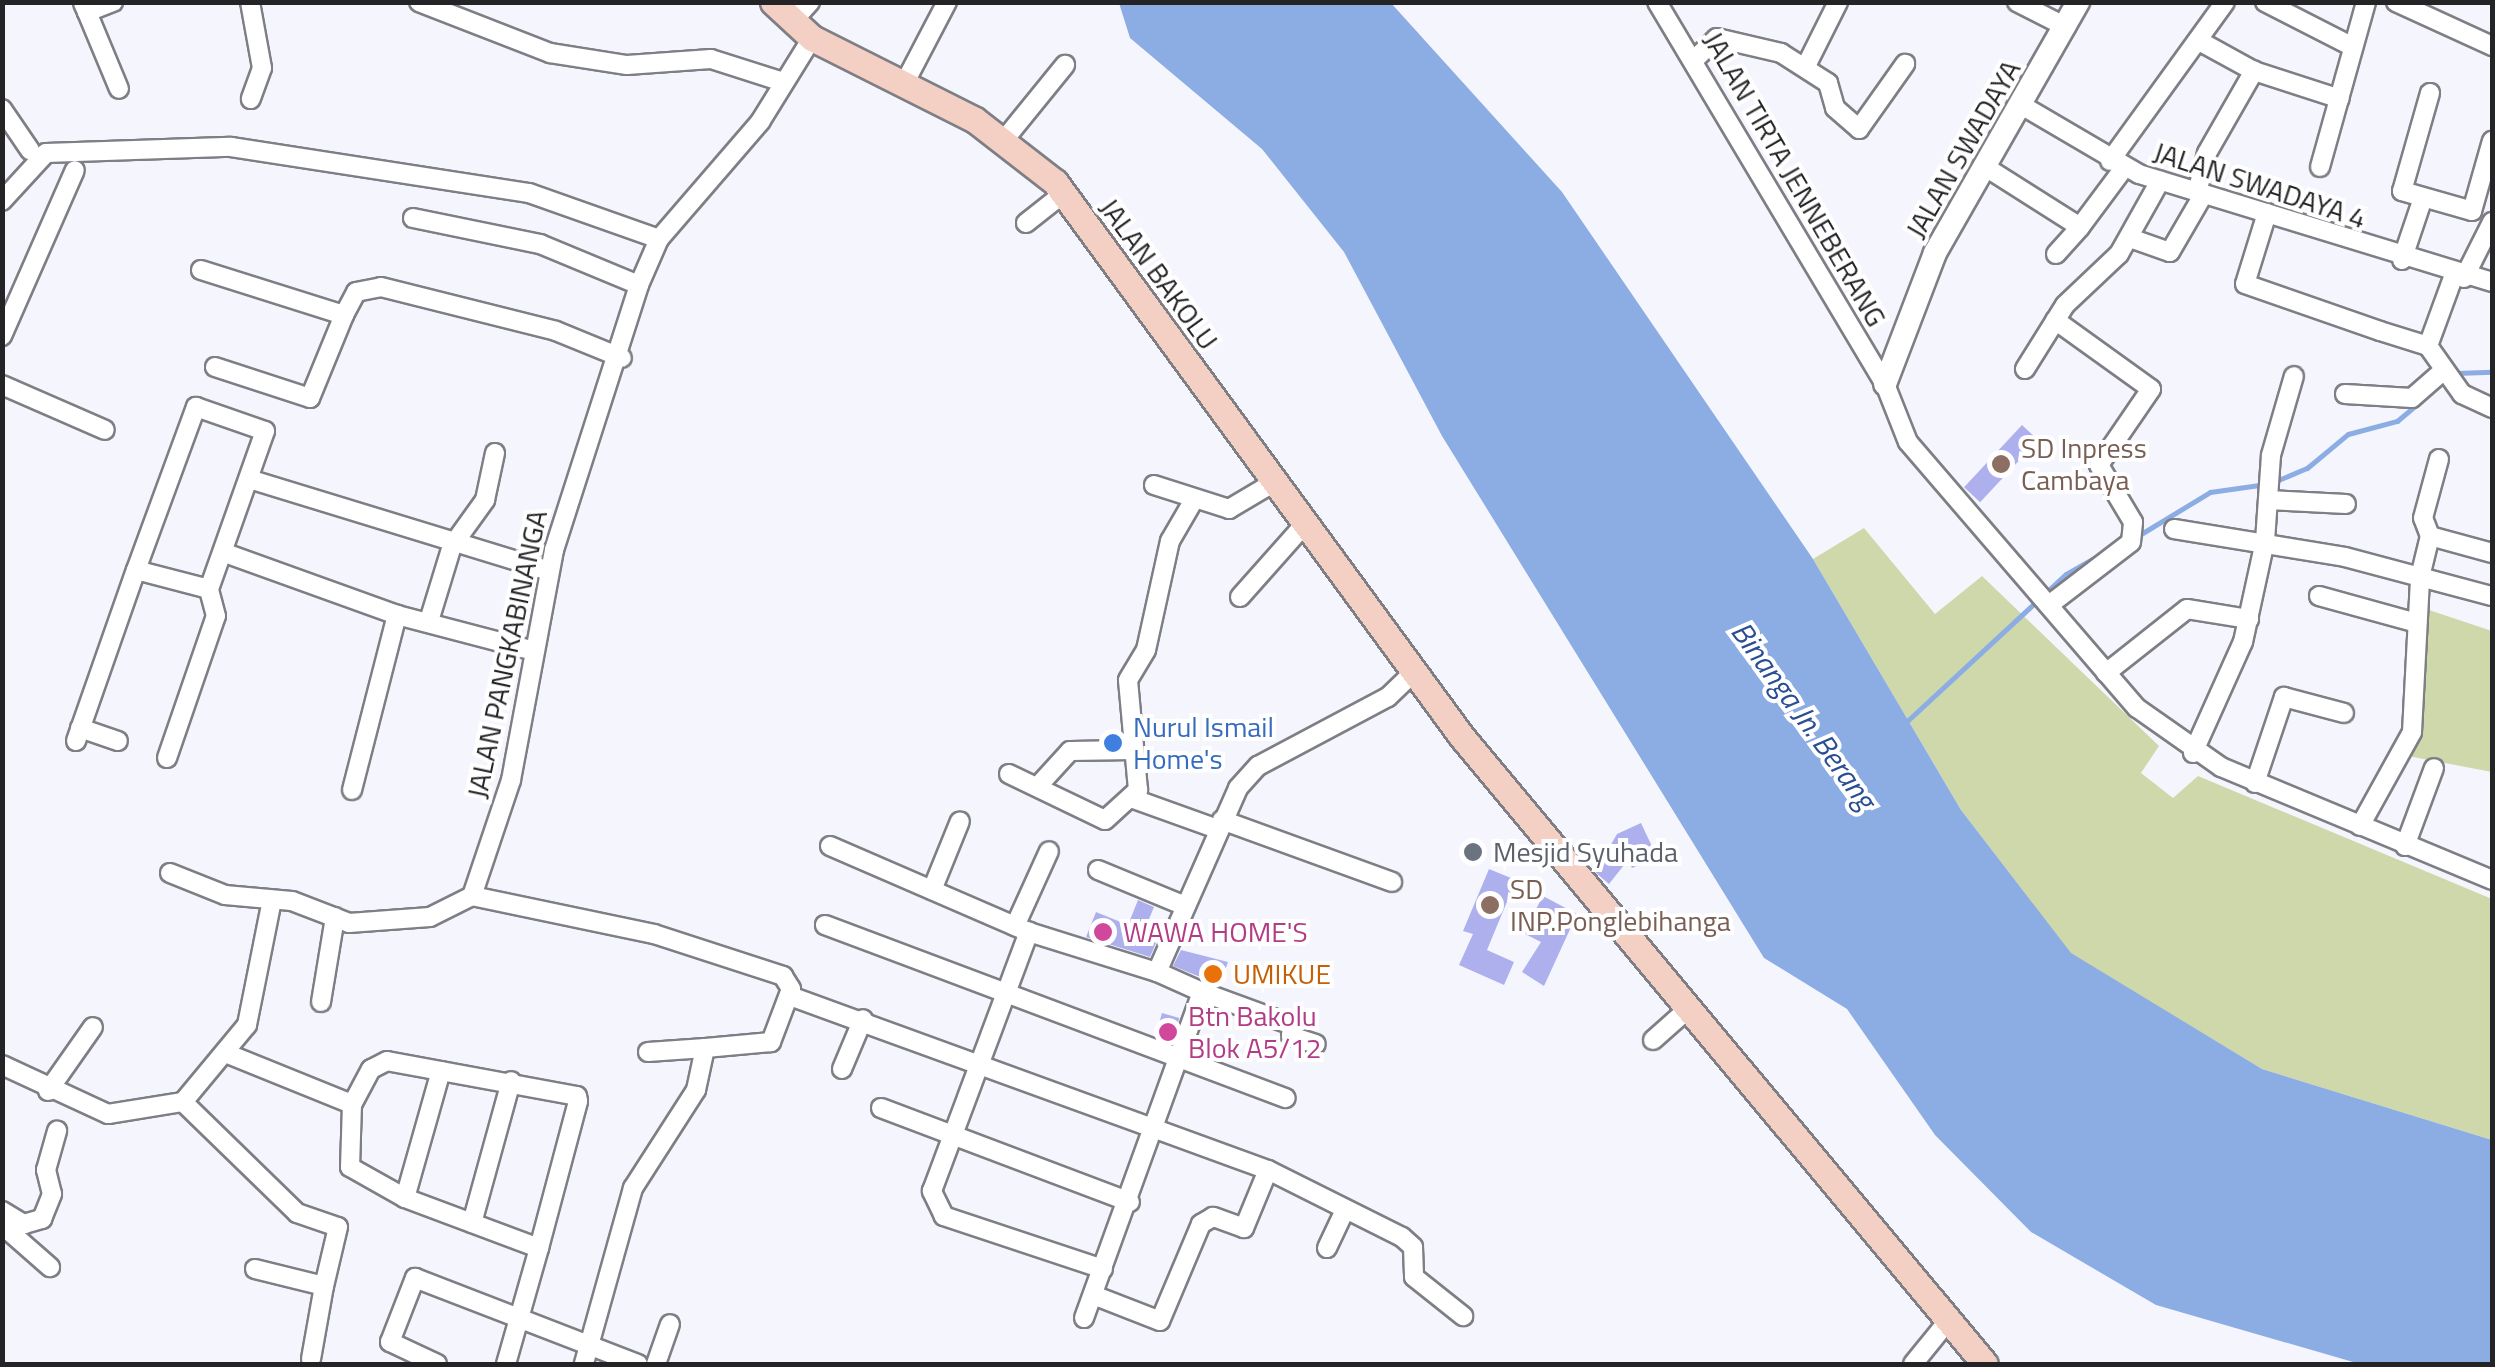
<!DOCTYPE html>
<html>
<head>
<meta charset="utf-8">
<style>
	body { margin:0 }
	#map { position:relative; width:2495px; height:1367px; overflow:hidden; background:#f5f6fd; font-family:"Titillium Web",sans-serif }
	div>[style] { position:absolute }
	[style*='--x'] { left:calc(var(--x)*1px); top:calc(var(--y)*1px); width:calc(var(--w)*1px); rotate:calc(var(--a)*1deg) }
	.green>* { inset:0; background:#cfd8aa }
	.water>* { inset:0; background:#8cade4 }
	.stream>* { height:5px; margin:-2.5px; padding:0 2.5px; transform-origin:2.5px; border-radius:2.5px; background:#8cade4 }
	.building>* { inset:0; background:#aeb0ee; transform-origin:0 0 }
	.roads { filter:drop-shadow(2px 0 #7e7e85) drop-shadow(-2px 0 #7e7e85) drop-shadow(0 2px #7e7e85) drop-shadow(0 -2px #7e7e85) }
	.minor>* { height:18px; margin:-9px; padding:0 9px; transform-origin:9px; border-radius:9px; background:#fff }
	.tertiary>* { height:22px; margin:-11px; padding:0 11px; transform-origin:11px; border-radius:11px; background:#fff }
	.secondary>* { height:25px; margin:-12.5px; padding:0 12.5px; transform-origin:12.5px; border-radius:12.5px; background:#f4d0c4 }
	.dots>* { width:28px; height:28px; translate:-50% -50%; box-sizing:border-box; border:5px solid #fff; border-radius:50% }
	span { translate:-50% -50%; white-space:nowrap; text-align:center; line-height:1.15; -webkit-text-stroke:8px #fff; paint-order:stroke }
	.street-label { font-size:28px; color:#242427 }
	.education-label { font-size:28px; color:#785e54 }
	.left { translate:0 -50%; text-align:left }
	.shop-label { font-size:28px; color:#366cbe }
	.worship-label { font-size:28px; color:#5b616d }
	.hotel-label { font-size:28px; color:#b23c85 }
	.food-label { font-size:28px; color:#c56008 }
	.water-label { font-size:30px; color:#294e91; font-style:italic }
	.frame { position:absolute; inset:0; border:5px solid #242427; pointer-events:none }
</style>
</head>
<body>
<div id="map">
	<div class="green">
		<i style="clip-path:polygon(1864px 528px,1935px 614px,1982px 576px,2159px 746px,2141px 773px,2173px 798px,2198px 776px,2492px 899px,2492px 1140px,2262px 1069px,2071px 954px,1961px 810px,1813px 559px)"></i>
		<i style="clip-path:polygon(2423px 608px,2492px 631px,2492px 772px,2408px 756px)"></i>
	</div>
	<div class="water">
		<i style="clip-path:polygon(1119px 3px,1391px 3px,1562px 192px,1813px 559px,1961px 810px,2071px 953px,2262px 1069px,2492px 1140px,2492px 1364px,2360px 1364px,2156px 1305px,2031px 1232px,1935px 1135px,1847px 1009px,1764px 958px,1442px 436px,1344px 252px,1262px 149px,1130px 38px)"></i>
	</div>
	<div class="stream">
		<i style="--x:2456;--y:373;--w:36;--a:-2"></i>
		<i style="--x:2276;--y:481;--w:34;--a:-23"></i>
		<i style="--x:2307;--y:468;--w:53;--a:-39.7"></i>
		<i style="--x:2348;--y:434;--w:51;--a:-14.9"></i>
		<i style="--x:2397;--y:421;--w:31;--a:-40"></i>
		<i style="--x:2136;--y:537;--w:87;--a:-31.3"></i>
		<i style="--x:2210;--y:492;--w:57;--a:-8.1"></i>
		<i style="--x:1905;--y:723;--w:219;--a:-42.8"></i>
		<i style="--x:2066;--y:574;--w:48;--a:-29.7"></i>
	</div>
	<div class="building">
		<i style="left:2022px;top:425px;width:22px;height:85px;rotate:43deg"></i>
		<i style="clip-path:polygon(1641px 823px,1657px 857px,1632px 868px,1628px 860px,1609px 884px,1595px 872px,1617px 834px)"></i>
		<i style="clip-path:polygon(1489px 869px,1516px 880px,1487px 950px,1514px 962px,1504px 985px,1459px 965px,1473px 934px,1463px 931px)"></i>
		<i style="clip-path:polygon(1543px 896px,1577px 914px,1544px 986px,1522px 972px,1541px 942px,1523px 933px)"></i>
		<i style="clip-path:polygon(1138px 900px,1154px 907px,1142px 936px,1156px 943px,1150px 957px,1086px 937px,1096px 912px,1128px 925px)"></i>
		<i style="clip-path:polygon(1181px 950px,1228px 962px,1220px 985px,1173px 966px)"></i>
		<i style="left:1162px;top:1013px;width:18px;height:24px;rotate:16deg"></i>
	</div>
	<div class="roads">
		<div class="minor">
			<i style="--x:250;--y:2;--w:67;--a:79.7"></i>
			<i style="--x:262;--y:68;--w:33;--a:110"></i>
			<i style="--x:419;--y:2;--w:141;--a:21.3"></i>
			<i style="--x:550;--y:53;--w:78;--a:8.9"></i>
			<i style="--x:627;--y:65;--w:84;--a:-4.1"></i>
			<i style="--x:711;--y:59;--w:72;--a:17.7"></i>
			<i style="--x:1657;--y:2;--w:445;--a:59.2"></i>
			<i style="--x:1885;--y:384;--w:62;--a:68.4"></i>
			<i style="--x:1908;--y:442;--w:351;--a:49.3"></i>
			<i style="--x:2137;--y:708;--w:103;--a:35.1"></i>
			<i style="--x:2221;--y:767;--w:294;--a:22.6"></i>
			<i style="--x:2017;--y:2;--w:55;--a:27"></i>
			<i style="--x:2265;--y:2;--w:99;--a:27.1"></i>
			<i style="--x:2396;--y:2;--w:106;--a:24.6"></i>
			<i style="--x:83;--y:3;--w:10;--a:66"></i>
			<i style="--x:87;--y:12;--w:28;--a:-21"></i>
			<i style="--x:87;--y:12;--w:83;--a:67.4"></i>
			<i style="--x:792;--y:22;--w:27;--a:-48"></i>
			<i style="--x:2201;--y:42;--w:60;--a:28.7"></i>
			<i style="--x:1695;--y:59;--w:30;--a:-44"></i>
			<i style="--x:1717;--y:38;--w:66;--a:13.2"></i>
			<i style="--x:1781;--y:53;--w:56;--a:32.6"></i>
			<i style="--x:1828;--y:83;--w:26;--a:74"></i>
			<i style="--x:1835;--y:108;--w:32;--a:41"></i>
			<i style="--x:1859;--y:129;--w:80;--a:-54.7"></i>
			<i style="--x:1806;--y:66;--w:72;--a:-63.4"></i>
			<i style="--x:903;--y:86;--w:95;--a:-62.4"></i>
			<i style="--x:2430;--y:93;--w:102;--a:105.9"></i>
			<i style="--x:2402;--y:191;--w:73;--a:15.9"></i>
			<i style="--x:2472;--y:211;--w:73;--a:-74.1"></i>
			<i style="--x:2023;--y:106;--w:134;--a:30.4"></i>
			<i style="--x:2139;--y:174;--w:369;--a:17"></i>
			<i style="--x:2;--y:109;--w:50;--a:55.7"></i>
			<i style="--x:1004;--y:140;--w:97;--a:-50.9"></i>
			<i style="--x:2110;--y:161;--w:196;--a:-54.1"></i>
			<i style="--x:2320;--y:167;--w:171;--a:-74.4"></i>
			<i style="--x:1987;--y:168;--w:110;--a:32.4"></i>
			<i style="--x:2080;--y:227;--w:74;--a:-53.3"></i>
			<i style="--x:2197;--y:193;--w:41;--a:-76"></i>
			<i style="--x:2207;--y:153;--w:95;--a:-60.2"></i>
			<i style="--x:2254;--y:71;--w:90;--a:18"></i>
			<i style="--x:2;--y:201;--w:65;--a:-47.5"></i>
			<i style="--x:46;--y:153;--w:185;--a:-1.9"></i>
			<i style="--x:231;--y:147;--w:302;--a:8.8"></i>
			<i style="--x:529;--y:193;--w:138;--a:19.5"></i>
			<i style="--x:2267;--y:213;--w:74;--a:107.2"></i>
			<i style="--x:2245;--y:284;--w:143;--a:19.2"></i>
			<i style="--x:2380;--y:331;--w:50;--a:17.4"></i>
			<i style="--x:2428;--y:346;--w:76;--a:-69.9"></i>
			<i style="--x:413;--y:218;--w:130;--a:11.6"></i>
			<i style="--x:540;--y:244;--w:107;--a:22.5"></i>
			<i style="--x:1026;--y:223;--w:48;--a:-38.3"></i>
			<i style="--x:2130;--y:238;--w:42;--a:19.3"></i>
			<i style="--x:2170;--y:252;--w:66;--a:-59.9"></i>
			<i style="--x:2056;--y:254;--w:36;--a:-48"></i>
			<i style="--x:2402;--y:260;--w:65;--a:-71.3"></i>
			<i style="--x:201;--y:270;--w:150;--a:17.5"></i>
			<i style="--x:344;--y:315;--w:26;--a:-62"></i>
			<i style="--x:356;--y:292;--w:25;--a:-11"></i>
			<i style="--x:381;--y:287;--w:180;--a:14.1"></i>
			<i style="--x:556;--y:331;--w:71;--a:22.2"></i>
			<i style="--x:2464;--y:278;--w:63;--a:-63.4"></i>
			<i style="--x:2;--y:336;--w:181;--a:-66.3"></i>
			<i style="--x:2428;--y:346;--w:59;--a:54.7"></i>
			<i style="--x:2462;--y:394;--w:33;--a:25"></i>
			<i style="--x:215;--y:367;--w:100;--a:18.1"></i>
			<i style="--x:310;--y:398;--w:90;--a:-67.7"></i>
			<i style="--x:2025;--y:369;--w:75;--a:-58"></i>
			<i style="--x:2065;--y:305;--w:74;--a:-43.4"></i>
			<i style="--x:2119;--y:254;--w:84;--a:-60.7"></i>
			<i style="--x:2;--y:385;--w:112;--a:23.6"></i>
			<i style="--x:2345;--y:394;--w:67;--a:3.4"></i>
			<i style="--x:2412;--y:398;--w:43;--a:-41.2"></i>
			<i style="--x:249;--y:479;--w:314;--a:17"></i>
			<i style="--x:1154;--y:485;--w:79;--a:17.7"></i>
			<i style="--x:1229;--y:509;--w:51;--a:-30.6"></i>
			<i style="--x:2268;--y:500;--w:78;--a:2.9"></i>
			<i style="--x:2174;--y:529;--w:173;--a:9.3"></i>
			<i style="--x:2345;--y:557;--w:152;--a:14.9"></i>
			<i style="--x:2430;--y:536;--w:19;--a:-111"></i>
			<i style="--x:2423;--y:518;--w:61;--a:-74.8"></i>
			<i style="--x:225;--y:553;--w:183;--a:19.8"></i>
			<i style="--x:397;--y:615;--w:142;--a:14.7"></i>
			<i style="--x:2319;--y:596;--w:102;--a:15.4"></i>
			<i style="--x:1240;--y:597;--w:95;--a:-48.4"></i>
			<i style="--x:2049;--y:605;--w:103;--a:-37.5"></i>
			<i style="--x:2131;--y:542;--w:20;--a:-84"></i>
			<i style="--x:2133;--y:522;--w:66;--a:-120.8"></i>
			<i style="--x:2099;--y:465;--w:92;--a:-55.6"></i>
			<i style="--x:2151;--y:389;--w:118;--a:-144.3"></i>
			<i style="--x:429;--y:621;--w:78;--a:-73"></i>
			<i style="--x:452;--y:546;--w:57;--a:-54.3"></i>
			<i style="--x:485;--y:500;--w:48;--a:-78"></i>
			<i style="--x:2106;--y:673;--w:103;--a:-38.3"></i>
			<i style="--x:2187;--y:609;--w:63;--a:9.2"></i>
			<i style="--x:80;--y:728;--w:40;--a:18.9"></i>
			<i style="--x:76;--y:741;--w:181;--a:-70.7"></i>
			<i style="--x:136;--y:570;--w:174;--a:-69.8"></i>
			<i style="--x:196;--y:407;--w:73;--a:19.2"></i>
			<i style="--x:265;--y:431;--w:168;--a:109.5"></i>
			<i style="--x:209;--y:589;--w:75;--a:-165.4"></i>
			<i style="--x:2193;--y:753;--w:122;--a:-65.8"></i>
			<i style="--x:2243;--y:642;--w:103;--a:-77.7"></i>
			<i style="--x:2265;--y:541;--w:86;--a:-86"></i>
			<i style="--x:2271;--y:455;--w:82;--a:-73.8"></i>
			<i style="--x:167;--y:758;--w:150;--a:-71"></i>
			<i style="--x:216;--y:616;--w:28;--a:-105"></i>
			<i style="--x:1009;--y:774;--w:106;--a:25.6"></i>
			<i style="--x:1105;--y:820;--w:45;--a:-42.3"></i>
			<i style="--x:1138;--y:790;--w:110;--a:-95.2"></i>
			<i style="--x:1128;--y:680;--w:35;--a:-59"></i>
			<i style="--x:1146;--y:650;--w:112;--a:-77.6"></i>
			<i style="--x:1170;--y:541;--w:44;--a:-59.9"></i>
			<i style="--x:2255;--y:783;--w:91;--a:-71.4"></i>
			<i style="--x:2284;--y:697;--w:62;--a:14.9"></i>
			<i style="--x:1039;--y:785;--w:46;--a:-47.6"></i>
			<i style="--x:1070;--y:751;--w:63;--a:-0.9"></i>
			<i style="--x:352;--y:790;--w:181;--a:-75.6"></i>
			<i style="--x:1131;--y:798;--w:91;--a:19.8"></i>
			<i style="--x:1222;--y:820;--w:181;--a:20"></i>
			<i style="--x:2360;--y:826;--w:107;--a:-61"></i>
			<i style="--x:2412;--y:732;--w:155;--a:-87"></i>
			<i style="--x:2420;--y:577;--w:42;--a:-76.3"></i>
			<i style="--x:2430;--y:536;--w:64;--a:15.3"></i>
			<i style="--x:830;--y:846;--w:217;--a:23.4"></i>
			<i style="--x:2405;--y:846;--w:83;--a:-69.6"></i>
			<i style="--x:1098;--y:870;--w:92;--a:22.4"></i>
			<i style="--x:170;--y:873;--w:59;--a:21.8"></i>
			<i style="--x:225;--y:895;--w:67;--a:5.1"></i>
			<i style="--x:292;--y:901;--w:61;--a:21.1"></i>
			<i style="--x:349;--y:923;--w:81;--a:-4.2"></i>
			<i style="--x:430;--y:917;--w:47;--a:-26.6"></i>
			<i style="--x:472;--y:896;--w:122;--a:-71.4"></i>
			<i style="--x:511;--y:780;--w:234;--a:-79.4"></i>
			<i style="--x:554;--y:550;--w:278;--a:-72.2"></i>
			<i style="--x:639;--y:285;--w:50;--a:-66.5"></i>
			<i style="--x:659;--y:239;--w:155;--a:-49.2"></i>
			<i style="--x:760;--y:122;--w:99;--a:-58.2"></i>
			<i style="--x:932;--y:890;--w:74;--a:-67.9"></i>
			<i style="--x:472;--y:896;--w:186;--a:11.8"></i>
			<i style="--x:654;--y:934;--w:136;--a:18"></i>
			<i style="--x:783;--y:976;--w:15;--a:58"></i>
			<i style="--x:791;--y:989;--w:57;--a:110.7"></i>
			<i style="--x:771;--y:1042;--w:66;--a:174.8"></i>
			<i style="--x:705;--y:1048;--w:43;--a:102.1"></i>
			<i style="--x:696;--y:1090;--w:117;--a:122.7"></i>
			<i style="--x:633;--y:1188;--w:183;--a:105.6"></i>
			<i style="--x:825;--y:925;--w:492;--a:20.6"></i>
			<i style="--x:1015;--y:926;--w:82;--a:-65.6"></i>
			<i style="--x:1202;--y:992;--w:96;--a:20.1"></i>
			<i style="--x:1292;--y:1025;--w:11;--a:95"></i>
			<i style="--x:1291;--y:1036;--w:26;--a:18"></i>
			<i style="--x:790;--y:996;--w:509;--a:20"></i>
			<i style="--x:1268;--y:1170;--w:63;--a:112.5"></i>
			<i style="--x:1244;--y:1228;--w:33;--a:-160"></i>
			<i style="--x:1213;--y:1217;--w:14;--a:150"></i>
			<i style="--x:1201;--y:1224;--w:105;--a:112.9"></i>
			<i style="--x:1160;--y:1321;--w:72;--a:-158.8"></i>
			<i style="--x:321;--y:1002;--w:86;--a:-80.6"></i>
			<i style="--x:1653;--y:1040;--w:48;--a:-41.6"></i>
			<i style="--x:648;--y:1052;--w:57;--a:-4"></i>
			<i style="--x:228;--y:1054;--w:134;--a:22"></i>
			<i style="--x:2;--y:1065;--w:117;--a:24.8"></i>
			<i style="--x:108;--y:1114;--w:76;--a:-9.1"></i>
			<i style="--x:183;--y:1102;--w:100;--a:-50.3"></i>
			<i style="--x:247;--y:1025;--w:127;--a:-78.7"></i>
			<i style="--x:842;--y:1069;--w:54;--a:-67.2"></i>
			<i style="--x:48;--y:1091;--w:78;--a:-54.9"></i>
			<i style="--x:183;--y:1102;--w:159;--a:44.2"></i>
			<i style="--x:297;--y:1213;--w:43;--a:18.9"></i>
			<i style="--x:338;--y:1227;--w:61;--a:103.3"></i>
			<i style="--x:881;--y:1108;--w:266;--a:20.7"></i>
			<i style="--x:1268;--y:1170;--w:150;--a:26.6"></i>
			<i style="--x:1402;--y:1237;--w:15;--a:42"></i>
			<i style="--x:1413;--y:1247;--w:30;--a:88"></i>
			<i style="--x:1414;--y:1277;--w:63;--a:38.5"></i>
			<i style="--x:405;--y:1198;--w:132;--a:-74.2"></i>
			<i style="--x:2;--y:1211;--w:26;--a:31"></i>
			<i style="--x:24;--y:1224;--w:19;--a:-16"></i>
			<i style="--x:42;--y:1219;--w:27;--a:-68"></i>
			<i style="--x:52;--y:1194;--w:25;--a:-104"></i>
			<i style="--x:46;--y:1170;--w:41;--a:-74.2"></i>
			<i style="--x:472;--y:1223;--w:147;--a:-74.6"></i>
			<i style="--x:2;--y:1225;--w:64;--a:41.2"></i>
			<i style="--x:1327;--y:1248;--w:42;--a:-64.7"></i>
			<i style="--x:255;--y:1269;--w:71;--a:13.8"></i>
			<i style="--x:324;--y:1286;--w:74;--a:100.1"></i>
			<i style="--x:1103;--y:1269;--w:168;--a:-161.6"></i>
			<i style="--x:944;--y:1216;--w:28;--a:-116"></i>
			<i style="--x:932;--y:1191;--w:277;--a:-69.5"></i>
			<i style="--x:1029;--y:932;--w:134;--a:17.4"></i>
			<i style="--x:1084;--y:1318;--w:347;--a:-70.1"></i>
			<i style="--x:1202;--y:992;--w:49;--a:-156"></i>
			<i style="--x:1157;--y:972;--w:201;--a:-66.2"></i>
			<i style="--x:1238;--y:788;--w:30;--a:-48"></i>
			<i style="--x:1258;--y:766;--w:147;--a:-28"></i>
			<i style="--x:1388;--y:697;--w:35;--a:-44"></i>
			<i style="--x:437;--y:1364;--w:52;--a:-154.9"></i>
			<i style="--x:390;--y:1342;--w:69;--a:-68.7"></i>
			<i style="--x:415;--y:1278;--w:239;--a:21.1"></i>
			<i style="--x:506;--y:1364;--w:121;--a:-74.1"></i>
			<i style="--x:539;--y:1248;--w:152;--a:-75.1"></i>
			<i style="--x:578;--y:1101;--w:5;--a:-101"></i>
			<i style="--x:577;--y:1096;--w:193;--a:-169.6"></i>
			<i style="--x:387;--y:1061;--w:18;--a:153"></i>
			<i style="--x:371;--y:1069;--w:40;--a:118"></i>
			<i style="--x:352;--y:1104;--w:63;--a:91.8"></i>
			<i style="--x:350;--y:1167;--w:63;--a:29.4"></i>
			<i style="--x:405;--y:1198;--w:143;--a:20.5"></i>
			<i style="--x:656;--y:1364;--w:42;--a:-70.7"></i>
			<i style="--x:1913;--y:1364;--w:55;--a:-50.9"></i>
		</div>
		<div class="tertiary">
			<i style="--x:1885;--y:384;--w:140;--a:-69.1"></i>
			<i style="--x:1935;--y:253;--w:289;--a:-60.3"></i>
		</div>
		<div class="secondary">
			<i style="--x:773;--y:2;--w:53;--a:42.7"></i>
			<i style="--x:812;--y:38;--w:182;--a:26.7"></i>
			<i style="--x:975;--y:120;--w:101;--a:37.8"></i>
			<i style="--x:1055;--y:182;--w:688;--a:53.75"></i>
			<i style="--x:1462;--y:737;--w:816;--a:50.17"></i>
		</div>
	</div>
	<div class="dots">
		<i style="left:2001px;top:464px;background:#8d6e63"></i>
		<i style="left:1113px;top:743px;background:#3f7fe0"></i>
		<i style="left:1473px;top:852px;background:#6b7280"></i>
		<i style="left:1490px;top:905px;background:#8d6e63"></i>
		<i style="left:1103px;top:932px;background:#d1479c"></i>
		<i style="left:1213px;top:974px;background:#e8710a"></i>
		<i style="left:1168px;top:1032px;background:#d1479c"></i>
	</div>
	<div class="street-label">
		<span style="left:1963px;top:149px;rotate:-60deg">JALAN SWADAYA</span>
		<span style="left:1795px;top:179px;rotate:60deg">JALAN TIRTA JENNEBERANG</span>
		<span style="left:2260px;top:185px;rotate:18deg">JALAN SWADAYA 4</span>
		<span style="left:1159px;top:274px;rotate:54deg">JALAN BAKOLU</span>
		<span style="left:507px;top:654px;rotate:-78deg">JALAN PANGKABINANGA</span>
	</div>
	<div class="education-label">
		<span class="left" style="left:2021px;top:464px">SD Inpress<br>Cambaya</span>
		<span class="left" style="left:1510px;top:905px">SD<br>INP.Ponglebihanga</span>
	</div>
	<div class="shop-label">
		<span class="left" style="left:1133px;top:743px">Nurul Ismail<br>Home's</span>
	</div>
	<div class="worship-label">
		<span class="left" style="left:1493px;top:852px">Mesjid Syuhada</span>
	</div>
	<div class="hotel-label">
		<span class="left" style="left:1123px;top:932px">WAWA HOME'S</span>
		<span class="left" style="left:1188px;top:1032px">Btn Bakolu<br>Blok A5/12</span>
	</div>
	<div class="food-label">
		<span class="left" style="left:1233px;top:974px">UMIKUE</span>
	</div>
	<div class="water-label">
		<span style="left:1804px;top:715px;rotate:54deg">Binanga Jn. Berang</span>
	</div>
	<div class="frame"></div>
</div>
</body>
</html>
